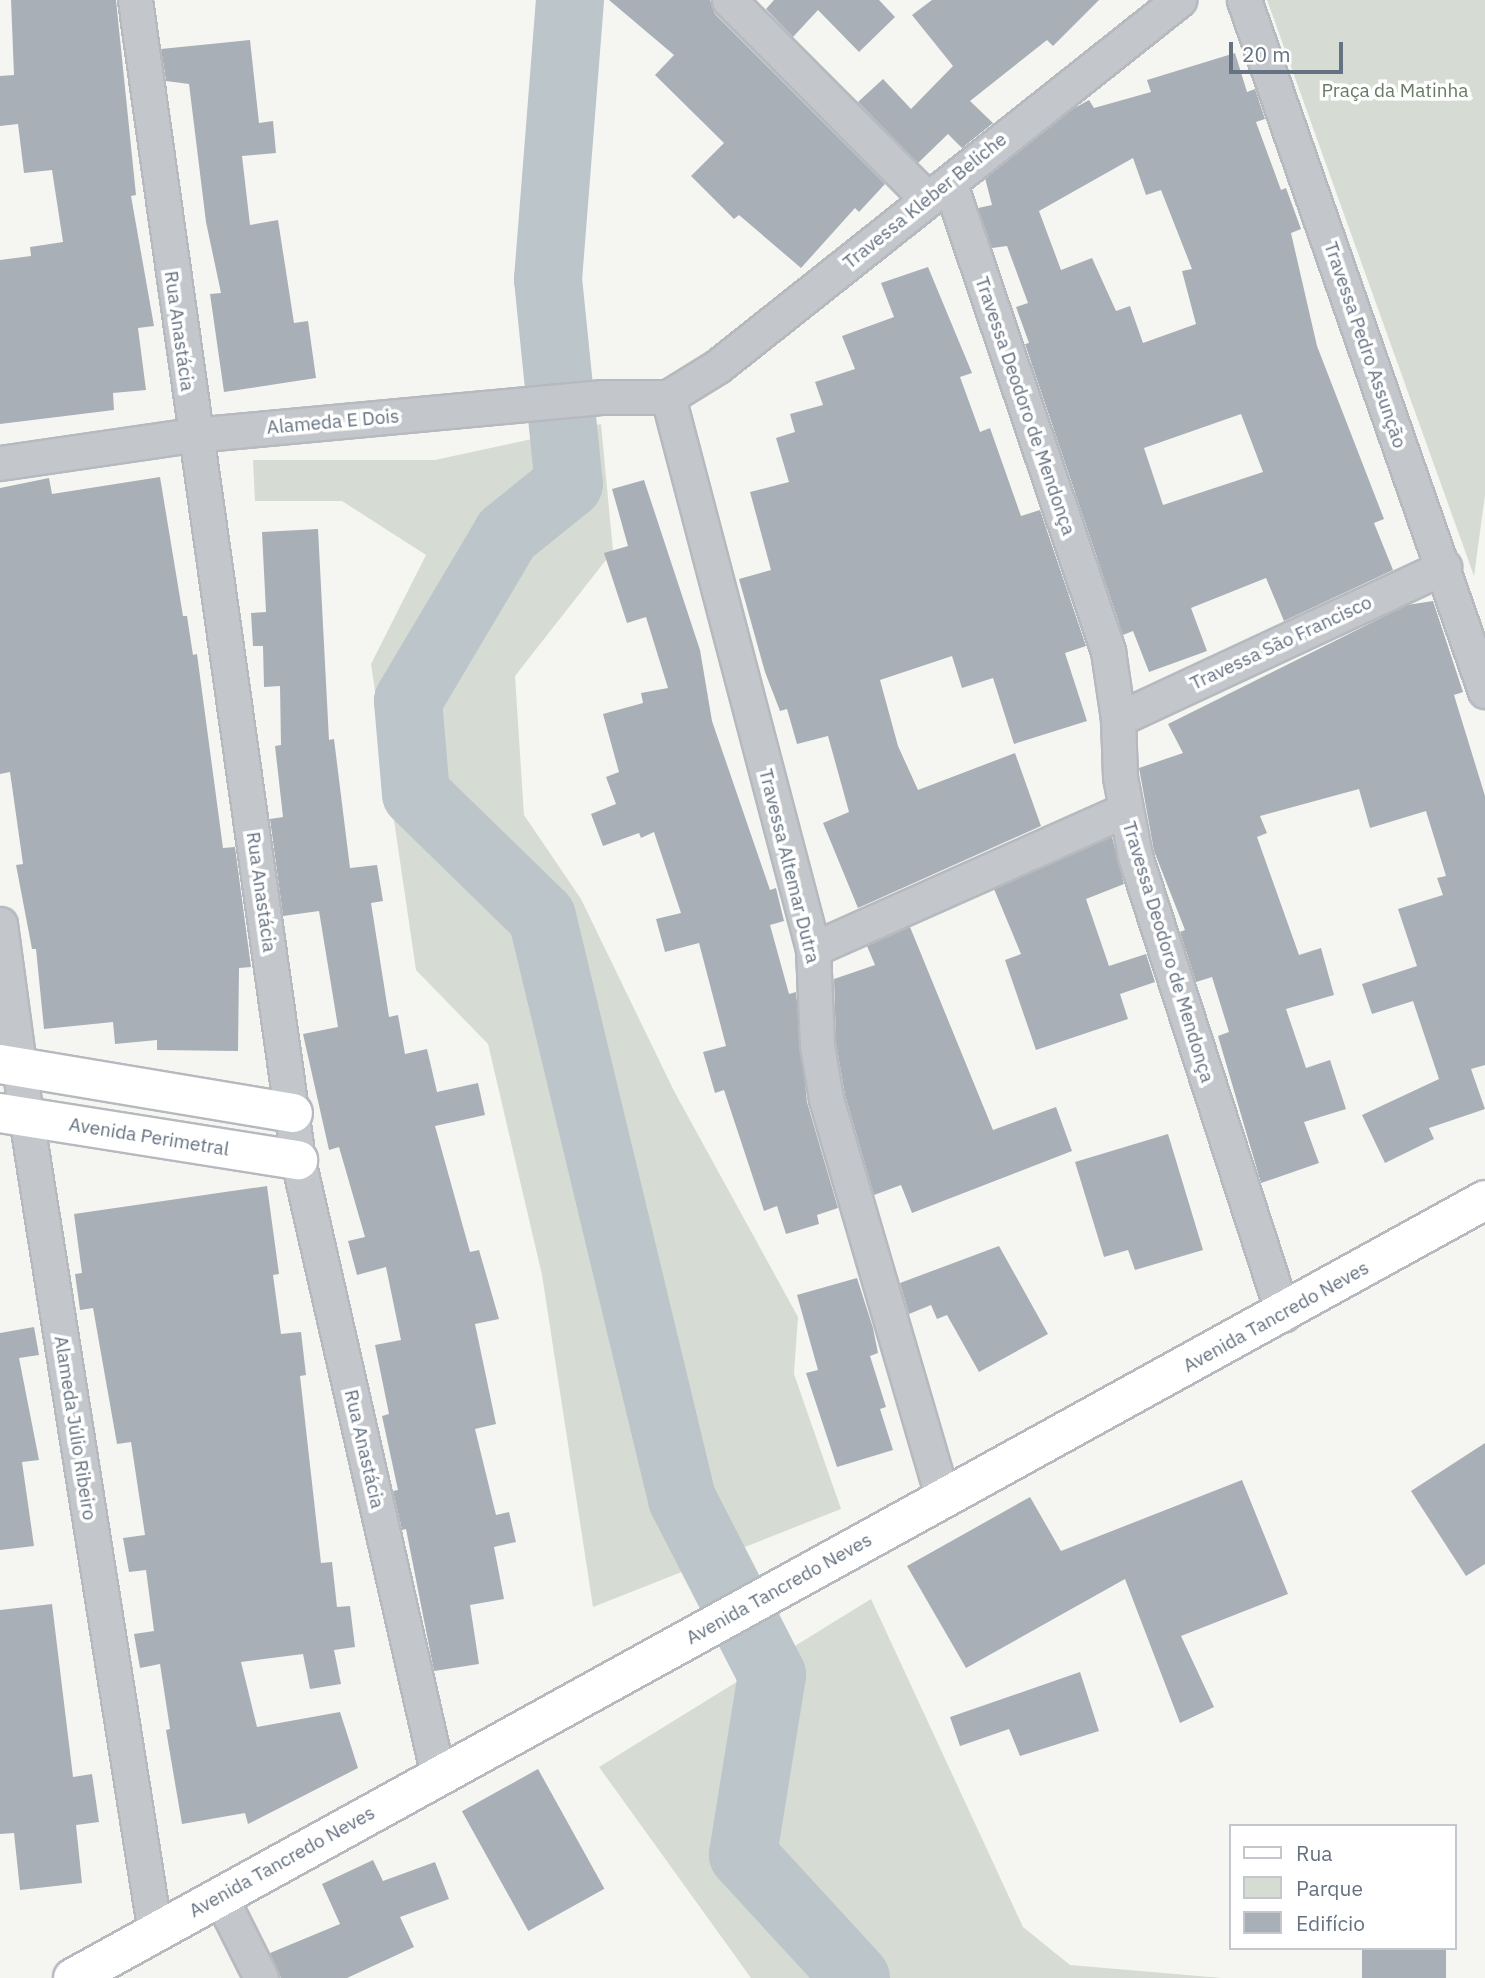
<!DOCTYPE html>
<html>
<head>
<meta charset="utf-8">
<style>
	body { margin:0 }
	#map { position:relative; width:1485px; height:1978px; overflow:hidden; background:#f5f6f2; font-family:"IBM Plex Sans",sans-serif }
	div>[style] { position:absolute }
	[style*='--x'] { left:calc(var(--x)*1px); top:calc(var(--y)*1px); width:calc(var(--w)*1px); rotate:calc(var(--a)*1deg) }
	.green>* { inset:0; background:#d6dcd3 }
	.river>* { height:68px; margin:-34px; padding:0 34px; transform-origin:34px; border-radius:34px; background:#bcc5ca }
	.building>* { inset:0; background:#a9afb6; transform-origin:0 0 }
	.roads { filter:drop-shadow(2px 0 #b6b9be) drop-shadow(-2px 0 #b6b9be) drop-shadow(0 2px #b6b9be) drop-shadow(0 -2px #b6b9be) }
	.street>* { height:33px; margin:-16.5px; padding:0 16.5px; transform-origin:16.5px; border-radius:16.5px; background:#c3c6ca }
	.secondary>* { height:38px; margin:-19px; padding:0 19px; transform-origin:19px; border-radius:19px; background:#fff }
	span { translate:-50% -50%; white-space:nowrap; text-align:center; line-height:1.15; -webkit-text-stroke:7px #fff; paint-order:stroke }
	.park-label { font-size:19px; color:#667a64 }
	.street-label { font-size:19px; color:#657282 }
	.legend { position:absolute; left:1229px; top:1824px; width:228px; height:126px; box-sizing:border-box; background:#fff; border:2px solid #c1c7cd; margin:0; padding:9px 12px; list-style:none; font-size:21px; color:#657282 }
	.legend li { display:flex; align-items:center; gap:14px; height:35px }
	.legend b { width:35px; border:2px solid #c1c7cd }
	.scale { position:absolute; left:1229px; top:42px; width:114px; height:32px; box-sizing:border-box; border:4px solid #657282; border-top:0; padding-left:9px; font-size:21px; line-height:24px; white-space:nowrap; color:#657282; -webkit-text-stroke:5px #fff; paint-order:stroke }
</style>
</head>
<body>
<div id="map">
	<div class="green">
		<i style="clip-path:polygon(1267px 0,1485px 0,1485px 495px,1474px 576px)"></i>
		<i style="clip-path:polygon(601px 424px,613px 551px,515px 676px,524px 815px,581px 899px,674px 1091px,798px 1317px,794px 1374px,841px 1509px,593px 1607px,542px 1275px,488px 1044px,416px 970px,371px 664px,426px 555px,342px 501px,255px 501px,253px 460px,435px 460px)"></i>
		<i style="clip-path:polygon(871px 1599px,1023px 1927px,1070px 1965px,1222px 1978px,751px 1978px,599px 1767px)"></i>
	</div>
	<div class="river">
		<i style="--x:570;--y:0;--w:280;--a:94.5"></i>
		<i style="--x:548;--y:279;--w:206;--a:84.2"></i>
		<i style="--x:569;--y:484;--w:80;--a:141.1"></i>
		<i style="--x:507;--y:534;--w:194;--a:120.7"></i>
		<i style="--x:408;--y:701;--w:93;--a:85.1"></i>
		<i style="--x:416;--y:794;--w:176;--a:44.3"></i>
		<i style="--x:542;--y:917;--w:599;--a:76.47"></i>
		<i style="--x:682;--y:1499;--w:198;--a:62.9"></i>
		<i style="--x:772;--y:1675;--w:182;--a:99.2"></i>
		<i style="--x:743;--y:1855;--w:167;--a:47.4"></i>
	</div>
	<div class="building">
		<i style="clip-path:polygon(11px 0,116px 0,136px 195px,131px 196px,154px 326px,138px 328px,146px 390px,113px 393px,114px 410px,0 424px,0 260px,31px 256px,30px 247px,63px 242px,52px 170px,24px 173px,18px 124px,0 126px,0 76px,14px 75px)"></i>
		<i style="clip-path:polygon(609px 0,710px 0,715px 14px,885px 184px,859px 212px,855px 208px,801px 268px,739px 215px,734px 219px,691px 176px,724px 143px,655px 75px,674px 55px)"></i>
		<i style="clip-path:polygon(774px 0,879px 0,895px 17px,859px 52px,818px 10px,793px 37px,766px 9px)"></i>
		<i style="clip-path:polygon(932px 0,1099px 0,1053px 46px,1047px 40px,970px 101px,993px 123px,962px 148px,948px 134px,918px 163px,858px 102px,883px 79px,911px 109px,953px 66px,912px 15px)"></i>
		<i style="clip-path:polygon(250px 40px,259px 123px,273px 121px,276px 153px,242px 156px,250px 225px,278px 220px,294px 323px,308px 321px,316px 378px,224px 392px,210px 294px,221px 293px,206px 222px,189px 84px,166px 81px,161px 49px)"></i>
		<i style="clip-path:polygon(evenodd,1235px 53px,1247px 92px,1255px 89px,1265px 119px,1256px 122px,1281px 190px,1286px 188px,1301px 229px,1291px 233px,1317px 346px,1384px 519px,1374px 523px,1393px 570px,1284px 621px,1266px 578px,1191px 608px,1207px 651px,1149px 672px,1133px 631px,1123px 635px,1025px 344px,1029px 343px,1016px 307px,1028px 303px,1007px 246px,992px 248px,978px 208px,992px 205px,985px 178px,1071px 110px,1089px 100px,1094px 108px,1151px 92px,1147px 80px,1235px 53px,1133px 158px,1146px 195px,1161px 190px,1192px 269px,1182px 271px,1196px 324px,1143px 343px,1130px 306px,1116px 311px,1092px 258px,1061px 270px,1039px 211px,1133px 158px,1235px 53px,1241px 414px,1263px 472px,1163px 505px,1144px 448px,1241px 414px)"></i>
		<i style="clip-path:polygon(928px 267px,972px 373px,960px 377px,980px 432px,990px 428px,1021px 516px,1040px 510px,1086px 646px,1065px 653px,1087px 721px,1014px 744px,993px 678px,962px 688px,952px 656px,880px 680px,898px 746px,918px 790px,1015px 753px,1041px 826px,858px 908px,823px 823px,849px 812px,828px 736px,797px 744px,787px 709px,780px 711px,765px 672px,739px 579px,771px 570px,750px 492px,789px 482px,776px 438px,795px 432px,790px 414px,823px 405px,815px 382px,855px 369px,842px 336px,894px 317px,881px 283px)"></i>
		<i style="clip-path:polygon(160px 477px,183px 616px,187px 616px,193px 655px,197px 654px,223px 848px,235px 847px,251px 967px,239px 968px,238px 1051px,157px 1050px,157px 1040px,115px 1044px,113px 1022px,44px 1029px,36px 949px,32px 949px,16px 865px,23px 864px,10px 772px,0 774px,0 488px,49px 478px,52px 494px)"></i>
		<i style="clip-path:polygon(644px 480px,700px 650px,712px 721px,770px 890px,776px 888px,784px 921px,770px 925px,789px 994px,796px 992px,807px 1102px,838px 1208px,817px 1215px,819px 1224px,786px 1234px,777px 1206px,764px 1211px,724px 1090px,715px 1093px,703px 1052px,726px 1046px,699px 943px,665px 952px,656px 919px,681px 913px,654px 832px,641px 838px,639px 833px,603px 846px,591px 814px,616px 804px,606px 777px,619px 772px,603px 714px,643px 703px,641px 693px,668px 688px,646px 617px,627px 623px,604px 553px,628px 546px,612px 489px)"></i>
		<i style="clip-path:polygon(318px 529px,329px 740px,334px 739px,350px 868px,377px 865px,383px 901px,371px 903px,389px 1017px,398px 1015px,405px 1054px,427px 1049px,437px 1092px,478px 1083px,485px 1115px,435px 1126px,470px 1252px,479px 1250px,499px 1319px,475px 1324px,496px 1424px,475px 1429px,496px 1515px,509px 1512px,516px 1542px,494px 1547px,504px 1599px,470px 1605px,479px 1664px,434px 1671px,406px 1529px,402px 1530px,393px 1491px,398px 1490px,382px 1416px,389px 1414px,375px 1345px,401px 1340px,386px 1267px,357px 1275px,348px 1241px,365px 1237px,339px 1147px,329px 1150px,303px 1034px,338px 1027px,319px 911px,283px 916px,270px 819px,283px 817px,275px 746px,281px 745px,280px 686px,264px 687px,263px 646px,253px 646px,251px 613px,266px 612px,262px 532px)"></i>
		<i style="clip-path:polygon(1433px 601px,1463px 692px,1454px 695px,1485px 796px,1485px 1065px,1471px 1069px,1485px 1109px,1429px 1128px,1434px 1139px,1385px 1163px,1362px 1115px,1439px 1079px,1413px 1001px,1372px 1014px,1362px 984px,1417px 966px,1398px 909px,1443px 895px,1437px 878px,1446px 876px,1426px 811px,1370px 828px,1359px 789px,1260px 816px,1267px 833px,1257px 837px,1299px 955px,1321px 948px,1334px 995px,1286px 1009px,1306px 1068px,1330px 1060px,1346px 1109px,1304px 1122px,1319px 1163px,1261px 1183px,1218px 1036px,1229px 1032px,1212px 977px,1196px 982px,1180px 932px,1185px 930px,1154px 851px,1139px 768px,1183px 753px,1168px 724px,1407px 605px)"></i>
		<i style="clip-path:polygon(1112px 837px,1124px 884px,1086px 899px,1109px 966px,1146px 954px,1155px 982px,1120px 994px,1128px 1019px,1036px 1050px,1005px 960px,1021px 954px,994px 889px)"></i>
		<i style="clip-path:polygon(910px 927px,993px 1130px,1056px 1107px,1072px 1151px,912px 1213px,901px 1185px,874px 1195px,845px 1095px,836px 1043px,834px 979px,875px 965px,867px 946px)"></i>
		<i style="clip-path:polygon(1168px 1134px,1203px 1250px,1135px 1270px,1128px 1250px,1104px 1257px,1075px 1162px)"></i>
		<i style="clip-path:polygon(267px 1186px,279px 1274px,273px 1275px,281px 1334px,301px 1332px,306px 1375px,300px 1376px,321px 1563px,332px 1562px,337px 1607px,350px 1606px,355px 1647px,334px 1650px,341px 1684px,310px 1689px,303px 1654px,241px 1662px,257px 1727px,340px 1712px,358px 1768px,248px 1824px,245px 1813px,182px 1824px,166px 1730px,170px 1729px,160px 1664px,140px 1668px,134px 1634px,154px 1631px,146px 1570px,129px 1572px,123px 1538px,145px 1535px,131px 1442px,117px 1444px,93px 1308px,80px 1310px,75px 1274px,82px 1273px,74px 1214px)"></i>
		<i style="clip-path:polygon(999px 1246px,1048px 1334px,979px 1372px,947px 1315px,937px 1319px,931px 1305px,909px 1314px,900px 1283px)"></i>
		<i style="clip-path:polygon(857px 1278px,873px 1328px,878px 1353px,870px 1356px,886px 1407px,880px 1409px,893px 1450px,837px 1467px,806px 1373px,818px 1370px,797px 1295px)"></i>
		<i style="clip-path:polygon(34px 1327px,39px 1355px,19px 1358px,39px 1460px,22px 1462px,34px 1546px,0 1550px,0 1333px)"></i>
		<i style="clip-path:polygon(1485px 1443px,1485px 1564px,1466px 1576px,1411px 1491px)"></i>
		<i style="clip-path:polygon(1242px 1480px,1288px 1594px,1181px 1636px,1214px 1707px,1180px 1723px,1125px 1579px,966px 1668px,907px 1566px,1030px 1497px,1061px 1551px)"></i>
		<i style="clip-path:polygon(52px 1604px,73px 1777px,92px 1774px,99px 1822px,76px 1825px,82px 1883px,20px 1890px,14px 1833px,0 1834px,0 1610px)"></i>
		<i style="clip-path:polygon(1080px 1672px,1099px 1731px,1020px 1756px,1009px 1729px,960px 1746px,950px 1717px)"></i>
		<i style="left:538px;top:1769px;width:137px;height:87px;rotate:61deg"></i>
		<i style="clip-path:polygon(373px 1860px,383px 1881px,435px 1862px,449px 1899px,400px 1917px,414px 1947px,347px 1978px,281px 1978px,270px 1953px,340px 1924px,322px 1884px)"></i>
		<i style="left:1362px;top:1948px;width:84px;height:30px"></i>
	</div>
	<div class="roads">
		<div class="street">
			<i style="--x:135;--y:0;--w:1171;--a:82"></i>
			<i style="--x:298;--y:1160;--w:631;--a:77.18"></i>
			<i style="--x:729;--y:0;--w:281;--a:45.1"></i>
			<i style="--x:1244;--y:0;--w:732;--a:70.77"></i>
			<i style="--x:950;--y:184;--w:493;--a:71.3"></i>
			<i style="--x:1108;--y:651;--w:69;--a:81.6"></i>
			<i style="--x:1118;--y:719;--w:58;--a:88"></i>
			<i style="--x:1120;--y:777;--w:80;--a:79.2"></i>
			<i style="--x:1135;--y:856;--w:482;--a:72.1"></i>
			<i style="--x:668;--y:397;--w:571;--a:75.28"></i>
			<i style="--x:813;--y:949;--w:96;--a:87.6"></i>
			<i style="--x:817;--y:1045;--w:55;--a:80.5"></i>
			<i style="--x:826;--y:1099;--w:416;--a:73.7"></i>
			<i style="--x:668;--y:397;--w:59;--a:-31.8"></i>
			<i style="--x:718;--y:366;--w:589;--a:-38.45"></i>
			<i style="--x:0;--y:463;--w:195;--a:-8.3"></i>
			<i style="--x:193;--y:435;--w:412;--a:-5.3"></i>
			<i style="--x:603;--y:397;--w:65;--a:0"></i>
			<i style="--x:1118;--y:719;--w:360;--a:-25"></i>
			<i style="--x:0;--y:924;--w:195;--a:82.3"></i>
			<i style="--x:26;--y:1117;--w:825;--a:81.01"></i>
			<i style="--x:813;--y:949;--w:342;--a:-24"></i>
			<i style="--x:220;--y:1896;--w:92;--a:63.4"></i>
		</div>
		<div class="secondary">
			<i style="--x:0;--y:1064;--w:297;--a:9.5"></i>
			<i style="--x:0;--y:1113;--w:302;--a:9"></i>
			<i style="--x:73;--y:1978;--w:1612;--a:-28.85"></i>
		</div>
	</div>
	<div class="park-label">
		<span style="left:1395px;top:91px">Praça da Matinha</span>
	</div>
	<div class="street-label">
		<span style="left:925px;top:201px;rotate:-39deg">Travessa Kleber Beliche</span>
		<span style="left:179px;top:331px;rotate:82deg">Rua Anastácia</span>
		<span style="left:1365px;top:345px;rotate:71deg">Travessa Pedro Assunção</span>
		<span style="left:1025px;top:406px;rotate:71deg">Travessa Deodoro de Mendonça</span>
		<span style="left:333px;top:422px;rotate:-5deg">Alameda E Dois</span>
		<span style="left:1281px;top:643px;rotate:-25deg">Travessa São Francisco</span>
		<span style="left:789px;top:866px;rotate:76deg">Travessa Altemar Dutra</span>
		<span style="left:261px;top:892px;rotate:82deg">Rua Anastácia</span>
		<span style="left:1168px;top:952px;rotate:73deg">Travessa Deodoro de Mendonça</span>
		<span style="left:149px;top:1137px;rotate:9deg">Avenida Perimetral</span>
		<span style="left:1276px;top:1317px;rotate:-29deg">Avenida Tancredo Neves</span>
		<span style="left:75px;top:1428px;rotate:81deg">Alameda Júlio Ribeiro</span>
		<span style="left:364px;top:1449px;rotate:77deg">Rua Anastácia</span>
		<span style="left:779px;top:1589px;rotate:-29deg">Avenida Tancredo Neves</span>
		<span style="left:282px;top:1862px;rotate:-29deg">Avenida Tancredo Neves</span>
	</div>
	<ul class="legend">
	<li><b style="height:9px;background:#fff"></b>Rua</li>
	<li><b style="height:19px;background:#d6dcd3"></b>Parque</li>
	<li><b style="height:19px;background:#a9afb6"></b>Edifício</li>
	</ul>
	<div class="scale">20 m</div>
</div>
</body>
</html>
